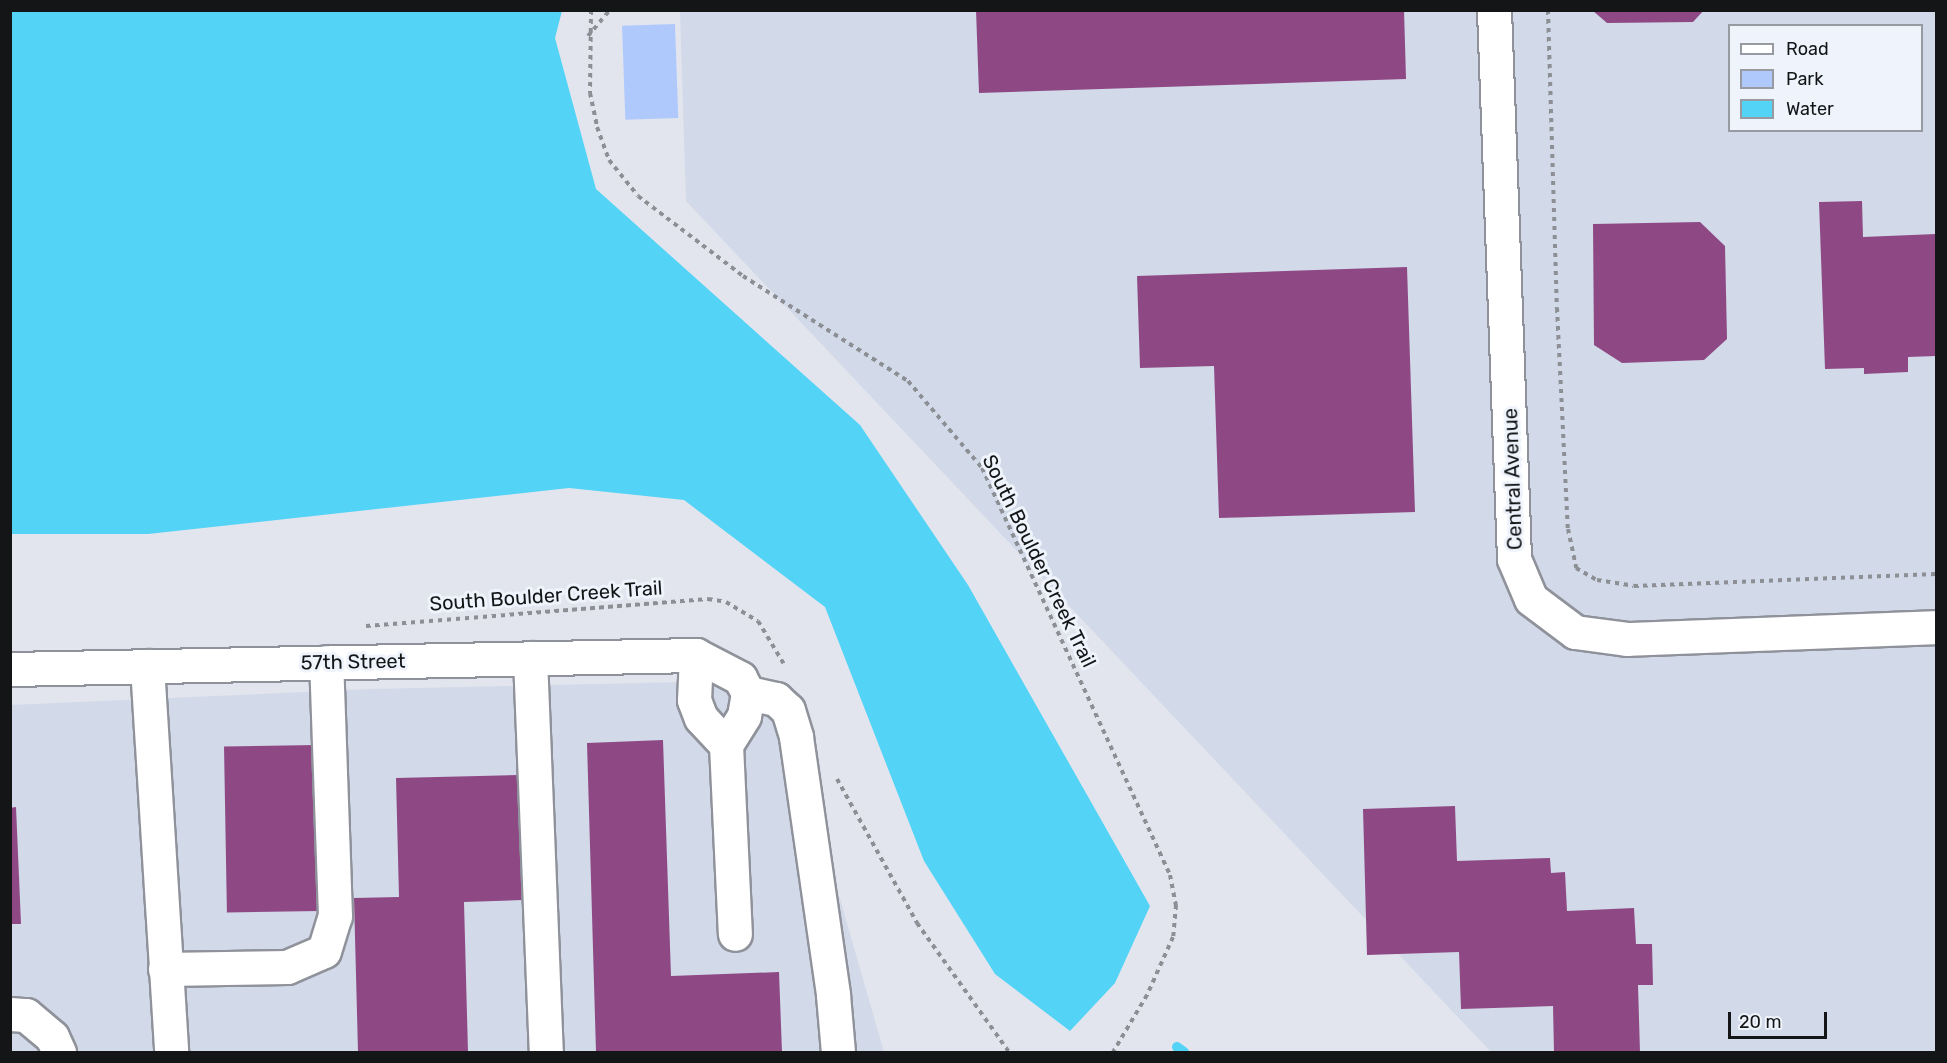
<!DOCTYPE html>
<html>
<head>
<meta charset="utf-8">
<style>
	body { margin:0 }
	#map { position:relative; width:1947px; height:1063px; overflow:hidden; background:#e2e5ed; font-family:Rubik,sans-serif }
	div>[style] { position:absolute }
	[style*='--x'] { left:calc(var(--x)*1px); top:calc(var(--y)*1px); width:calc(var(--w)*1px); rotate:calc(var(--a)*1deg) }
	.built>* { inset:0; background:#d2d9e8 }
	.green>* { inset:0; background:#b0c9fc; transform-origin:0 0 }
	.water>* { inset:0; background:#53d3f6 }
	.stream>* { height:10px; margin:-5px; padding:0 5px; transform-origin:5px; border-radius:5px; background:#53d3f6 }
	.building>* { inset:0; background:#8e4985; transform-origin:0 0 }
	.path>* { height:4px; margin-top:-2px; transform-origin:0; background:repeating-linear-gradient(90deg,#8c8f94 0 4.5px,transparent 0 9px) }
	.roads { filter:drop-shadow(2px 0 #8f929a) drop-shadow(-2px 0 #8f929a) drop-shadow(0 2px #8f929a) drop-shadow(0 -2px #8f929a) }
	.minor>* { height:33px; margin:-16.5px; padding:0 16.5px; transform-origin:16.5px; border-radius:16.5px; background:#fff }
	span { translate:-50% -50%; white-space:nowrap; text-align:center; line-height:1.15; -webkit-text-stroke:6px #eff3fb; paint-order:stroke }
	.street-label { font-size:20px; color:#131517 }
	.frame { position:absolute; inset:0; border:12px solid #131517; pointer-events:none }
	.legend { position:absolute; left:1728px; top:24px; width:195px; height:108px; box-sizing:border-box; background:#eff3fb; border:2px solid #979aa0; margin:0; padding:8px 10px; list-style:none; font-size:18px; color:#131517 }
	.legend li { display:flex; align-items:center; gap:12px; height:30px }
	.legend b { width:30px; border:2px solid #979aa0 }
	.scale { position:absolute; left:1728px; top:1012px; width:99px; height:27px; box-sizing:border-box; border:3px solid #131517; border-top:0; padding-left:8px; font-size:18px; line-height:21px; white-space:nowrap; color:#131517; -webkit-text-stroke:4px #eff3fb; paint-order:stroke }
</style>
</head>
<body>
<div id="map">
	<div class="built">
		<i style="clip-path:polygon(evenodd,680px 11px,1936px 11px,1936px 1052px,1491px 1052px,686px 201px,680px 11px,1730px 26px,1922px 26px,1922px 130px,1730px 130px,1730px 26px)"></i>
		<i style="clip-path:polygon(777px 680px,884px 1052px,11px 1052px,10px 705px,373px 689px)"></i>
	</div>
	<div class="green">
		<i style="left:675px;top:24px;width:94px;height:53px;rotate:88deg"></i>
	</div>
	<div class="water">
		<i style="clip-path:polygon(11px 10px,562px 11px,555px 38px,596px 189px,860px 425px,968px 585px,1150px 906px,1115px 983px,1070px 1031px,995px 974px,924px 861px,825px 607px,684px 500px,569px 488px,148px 534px,11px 534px)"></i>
	</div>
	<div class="stream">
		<i style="--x:1177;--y:1047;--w:9;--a:36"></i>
	</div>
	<div class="building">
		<i style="clip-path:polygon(976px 10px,1404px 10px,1406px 79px,979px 93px)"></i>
		<i style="clip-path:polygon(1592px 10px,1704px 10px,1693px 22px,1607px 23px)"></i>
		<i style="clip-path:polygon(1862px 201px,1863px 237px,1936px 234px,1936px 356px,1908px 357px,1908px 372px,1864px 374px,1864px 368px,1825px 369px,1819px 202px)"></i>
		<i style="clip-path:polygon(1700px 222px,1725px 246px,1727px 339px,1704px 360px,1622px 363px,1594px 345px,1593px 224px)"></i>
		<i style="clip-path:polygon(1407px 267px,1415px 512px,1219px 518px,1214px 366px,1140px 368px,1137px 276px)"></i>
		<i style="clip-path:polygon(663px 740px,671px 976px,779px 972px,782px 1052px,596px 1052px,587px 743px)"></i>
		<i style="left:317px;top:745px;width:166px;height:93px;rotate:89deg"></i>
		<i style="clip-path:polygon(518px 775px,522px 900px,464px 902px,468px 1052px,358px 1052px,354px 898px,399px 897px,396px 778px)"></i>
		<i style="clip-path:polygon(1455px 806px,1457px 861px,1550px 858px,1551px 873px,1565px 872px,1567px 911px,1634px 908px,1636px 944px,1652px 944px,1653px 985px,1638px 985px,1640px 1052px,1554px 1052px,1553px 1006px,1461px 1009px,1459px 952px,1367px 955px,1363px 809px)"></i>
		<i style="clip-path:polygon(16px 807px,21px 924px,10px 924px,10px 808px)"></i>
	</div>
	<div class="path">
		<i style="--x:591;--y:10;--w:83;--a:90.7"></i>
		<i style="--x:590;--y:93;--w:35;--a:78"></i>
		<i style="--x:597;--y:127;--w:35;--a:70"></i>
		<i style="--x:609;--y:160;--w:46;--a:51.1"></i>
		<i style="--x:638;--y:196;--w:132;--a:37.3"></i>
		<i style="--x:743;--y:276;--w:196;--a:32.5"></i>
		<i style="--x:908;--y:381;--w:114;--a:49.6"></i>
		<i style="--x:982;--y:468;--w:448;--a:65.2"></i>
		<i style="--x:1170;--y:875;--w:31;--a:79"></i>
		<i style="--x:1176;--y:905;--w:32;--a:95"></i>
		<i style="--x:1173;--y:937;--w:64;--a:114.1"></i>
		<i style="--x:1147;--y:995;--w:66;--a:120.8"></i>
		<i style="--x:1548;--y:10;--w:298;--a:88.3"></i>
		<i style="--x:1557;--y:308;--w:221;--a:87.2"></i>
		<i style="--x:1568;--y:529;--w:40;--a:78"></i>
		<i style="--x:1576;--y:568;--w:24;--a:30"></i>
		<i style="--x:1597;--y:580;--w:37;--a:9"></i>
		<i style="--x:1634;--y:586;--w:302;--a:-2.3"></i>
		<i style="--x:588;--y:36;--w:34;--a:-50"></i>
		<i style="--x:366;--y:626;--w:343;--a:-4.5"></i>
		<i style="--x:708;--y:599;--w:18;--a:9"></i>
		<i style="--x:726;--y:602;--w:37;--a:31"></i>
		<i style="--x:758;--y:621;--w:52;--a:59"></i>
		<i style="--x:837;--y:779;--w:165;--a:60.9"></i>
		<i style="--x:917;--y:923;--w:158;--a:54.5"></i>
	</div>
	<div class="roads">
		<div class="minor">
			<i style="--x:1494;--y:10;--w:549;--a:87.91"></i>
			<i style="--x:1514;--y:559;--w:43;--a:67"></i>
			<i style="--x:1531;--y:599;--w:55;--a:36.9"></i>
			<i style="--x:1575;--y:632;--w:52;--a:7.7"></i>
			<i style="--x:1627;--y:639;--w:309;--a:-2.2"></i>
			<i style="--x:696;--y:655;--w:45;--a:92.5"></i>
			<i style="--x:694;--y:700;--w:19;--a:69"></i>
			<i style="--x:701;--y:718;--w:37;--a:47"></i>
			<i style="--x:530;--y:658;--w:394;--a:87.7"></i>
			<i style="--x:147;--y:666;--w:387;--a:86.4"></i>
			<i style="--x:10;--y:669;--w:686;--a:-1.17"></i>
			<i style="--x:696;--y:655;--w:50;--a:27.6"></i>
			<i style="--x:740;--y:678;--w:17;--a:62"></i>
			<i style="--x:748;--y:693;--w:23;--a:100"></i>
			<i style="--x:744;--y:716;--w:34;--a:122"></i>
			<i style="--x:726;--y:745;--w:189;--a:87.3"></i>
			<i style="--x:748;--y:693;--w:29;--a:12"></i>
			<i style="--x:776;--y:699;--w:16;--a:43"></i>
			<i style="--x:788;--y:710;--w:28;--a:73"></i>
			<i style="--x:796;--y:737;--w:261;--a:81.8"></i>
			<i style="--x:833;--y:995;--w:57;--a:85"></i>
			<i style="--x:165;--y:969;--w:122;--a:-0.9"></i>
			<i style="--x:287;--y:967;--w:40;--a:-23.4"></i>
			<i style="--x:324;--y:951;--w:37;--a:-73"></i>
			<i style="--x:335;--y:916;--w:254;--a:-92"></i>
			<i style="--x:10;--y:1014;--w:16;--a:4"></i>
			<i style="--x:26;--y:1015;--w:34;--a:40"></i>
			<i style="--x:52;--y:1037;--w:17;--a:65"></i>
		</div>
	</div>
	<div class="street-label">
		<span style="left:1513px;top:479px;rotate:-92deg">Central Avenue</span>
		<span style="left:1039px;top:561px;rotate:64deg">South Boulder Creek Trail</span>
		<span style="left:546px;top:596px;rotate:-4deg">South Boulder Creek Trail</span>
		<span style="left:353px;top:662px;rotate:-1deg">57th Street</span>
	</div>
	<div class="frame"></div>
	<ul class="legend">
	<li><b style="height:8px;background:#fff"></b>Road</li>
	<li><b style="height:16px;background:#b0c9fc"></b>Park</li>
	<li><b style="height:16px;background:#53d3f6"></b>Water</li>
	</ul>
	<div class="scale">20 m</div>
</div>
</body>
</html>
